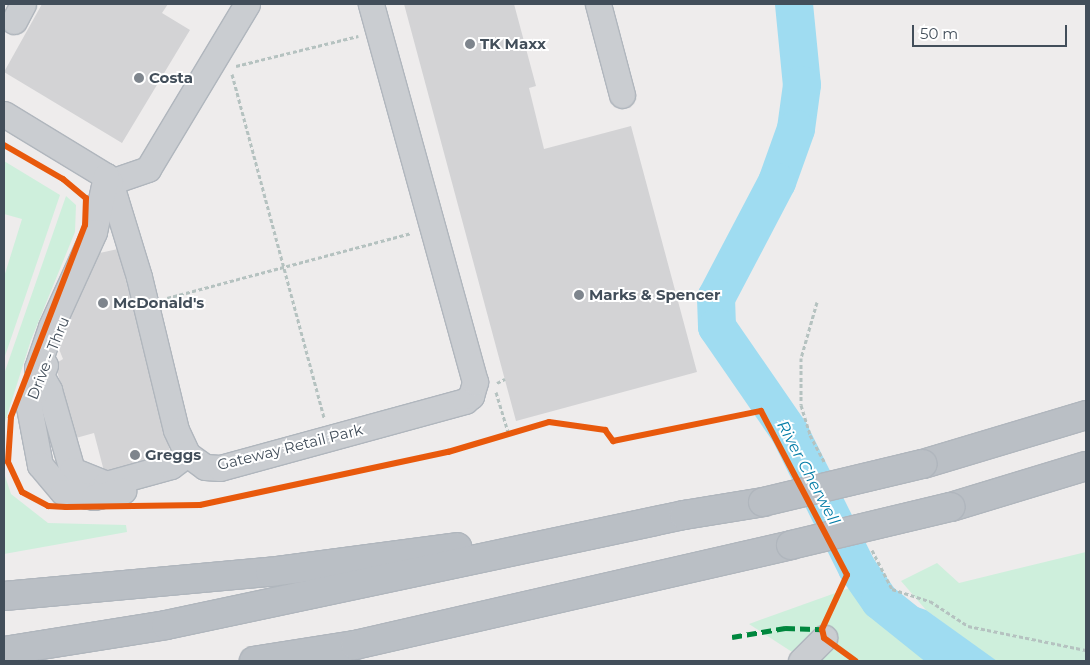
<!DOCTYPE html>
<html>
<head>
<meta charset="utf-8">
<style>
	body { margin:0 }
	#map { position:relative; width:1090px; height:665px; overflow:hidden; background:#eeecec; font-family:Montserrat,sans-serif }
	div>[style] { position:absolute }
	[style*='--x'] { left:calc(var(--x)*1px); top:calc(var(--y)*1px); width:calc(var(--w)*1px); rotate:calc(var(--a)*1deg) }
	.green>* { inset:0; background:#ceefdc }
	.water>* { inset:0; background:#9fdcf1 }
	.river>* { height:38px; margin:-19px; padding:0 19px; transform-origin:19px; border-radius:19px; background:#9fdcf1 }
	.building>* { inset:0; background:#d3d3d5 }
	.path>* { height:3px; margin-top:-1.5px; transform-origin:0; background:repeating-linear-gradient(90deg,#b5c2c0 0 4px,transparent 0 6.5px) }
	.roads { filter:drop-shadow(1px 0 #b0b6bd) drop-shadow(-1px 0 #b0b6bd) drop-shadow(0 1px #b0b6bd) drop-shadow(0 -1px #b0b6bd) }
	.minor>* { height:25px; margin:-12.5px; padding:0 12.5px; transform-origin:12.5px; border-radius:12.5px; background:#cacdd1 }
	.highway>* { height:28px; margin:-14px; padding:0 14px; transform-origin:14px; border-radius:14px; background:#babfc5 }
	.bridges { filter:drop-shadow(1px 0 #b0b6bd) drop-shadow(-1px 0 #b0b6bd) drop-shadow(0 1px #b0b6bd) drop-shadow(0 -1px #b0b6bd) }
	.highway-bridge>* { height:28px; margin:-14px; padding:0 14px; transform-origin:14px; border-radius:14px; background:#babfc5 }
	.quiet>* { height:5px; margin-top:-2.5px; transform-origin:0; background:repeating-linear-gradient(90deg,#00873e 0 10px,transparent 0 15px) }
	.cycleway>* { height:6px; margin:-3px; padding:0 3px; transform-origin:3px; border-radius:3px; background:#e8590c }
	.dots>* { width:14px; height:14px; translate:-50% -50%; box-sizing:border-box; border:2px solid #fff; border-radius:50% }
	span { translate:-50% -50%; white-space:nowrap; text-align:center; line-height:1.15; -webkit-text-stroke:4px #fff; paint-order:stroke }
	.poi-label { font-size:15px; color:#424e5a; font-weight:700 }
	.left { translate:0 -50%; text-align:left }
	.street-label { font-size:15px; color:#424e5a }
	.water-label { font-size:16px; color:#027ca7; font-style:italic }
	.frame { position:absolute; inset:0; border:5px solid #424e5a; pointer-events:none }
	.scale { position:absolute; left:912px; top:25px; width:155px; height:22px; box-sizing:border-box; border:2px solid #424e5a; border-top:0; padding-left:6px; font-size:15px; line-height:18px; white-space:nowrap; color:#424e5a; -webkit-text-stroke:4px #fff; paint-order:stroke }
</style>
</head>
<body>
<div id="map">
	<div class="green">
		<i style="clip-path:polygon(4px 161px,60px 195px,5px 356px,4px 277px,22px 219px,4px 214px)"></i>
		<i style="clip-path:polygon(66px 196px,76px 205px,75px 232px,31px 340px,4px 425px,4px 374px)"></i>
		<i style="clip-path:polygon(4px 473px,11px 494px,48px 523px,126px 525px,127px 532px,4px 554px)"></i>
		<i style="clip-path:polygon(1086px 552px,1086px 661px,995px 661px,926px 610px,901px 581px,937px 563px,959px 583px)"></i>
		<i style="clip-path:polygon(855px 586px,937px 661px,806px 661px,749px 624px)"></i>
	</div>
	<div class="water">
		<i style="clip-path:polygon(855px 586px,926px 610px,997px 661px,941px 661px)"></i>
	</div>
	<div class="river">
		<i style="--x:794;--y:4;--w:81;--a:84.4"></i>
		<i style="--x:802;--y:85;--w:44;--a:97.8"></i>
		<i style="--x:796;--y:129;--w:56;--a:109.7"></i>
		<i style="--x:777;--y:182;--w:131;--a:117.7"></i>
		<i style="--x:716;--y:298;--w:29;--a:88"></i>
		<i style="--x:717;--y:327;--w:129;--a:55.4"></i>
		<i style="--x:790;--y:433;--w:151;--a:63.6"></i>
		<i style="--x:857;--y:568;--w:40;--a:55.1"></i>
		<i style="--x:880;--y:601;--w:96;--a:38.7"></i>
	</div>
	<div class="building">
		<i style="clip-path:polygon(42px 4px,168px 4px,162px 13px,190px 30px,122px 143px,4px 72px)"></i>
		<i style="clip-path:polygon(404px 4px,514px 4px,536px 86px,529px 88px,544px 149px,631px 126px,697px 372px,516px 421px)"></i>
		<i style="clip-path:polygon(118px 249px,171px 455px,105px 475px,94px 433px,76px 438px,55px 364px,63px 359px,57px 344px,95px 254px)"></i>
	</div>
	<div class="path">
		<i style="--x:236;--y:66;--w:126;--a:-13.8"></i>
		<i style="--x:232;--y:74;--w:356;--a:75"></i>
		<i style="--x:167;--y:298;--w:253;--a:-14.9"></i>
		<i style="--x:817;--y:302;--w:58;--a:105.9"></i>
		<i style="--x:801;--y:358;--w:47;--a:90"></i>
		<i style="--x:801;--y:405;--w:31;--a:73"></i>
		<i style="--x:810;--y:435;--w:32;--a:62"></i>
		<i style="--x:497;--y:383;--w:9;--a:-27"></i>
		<i style="--x:496;--y:392;--w:45;--a:73.2"></i>
		<i style="--x:872;--y:550;--w:44;--a:62.9"></i>
		<i style="--x:892;--y:589;--w:40;--a:18"></i>
		<i style="--x:930;--y:601;--w:45;--a:33.3"></i>
		<i style="--x:968;--y:626;--w:120;--a:11.5"></i>
	</div>
	<div class="roads">
		<div class="minor">
			<i style="--x:247;--y:4;--w:192;--a:121"></i>
			<i style="--x:148;--y:169;--w:40;--a:161.1"></i>
			<i style="--x:110;--y:182;--w:99;--a:73"></i>
			<i style="--x:139;--y:277;--w:157;--a:76.4"></i>
			<i style="--x:176;--y:430;--w:26;--a:65"></i>
			<i style="--x:187;--y:454;--w:22;--a:36"></i>
			<i style="--x:205;--y:467;--w:15;--a:4"></i>
			<i style="--x:220;--y:468;--w:254;--a:-15.3"></i>
			<i style="--x:465;--y:401;--w:8;--a:-40"></i>
			<i style="--x:471;--y:396;--w:15;--a:-74"></i>
			<i style="--x:475;--y:382;--w:392;--a:-105.4"></i>
			<i style="--x:598;--y:4;--w:94;--a:75.2"></i>
			<i style="--x:14;--y:21;--w:19;--a:-62"></i>
			<i style="--x:4;--y:114;--w:119;--a:31.3"></i>
			<i style="--x:106;--y:176;--w:7;--a:56"></i>
			<i style="--x:106;--y:176;--w:57;--a:102.1"></i>
			<i style="--x:94;--y:232;--w:104;--a:114.4"></i>
			<i style="--x:51;--y:327;--w:43;--a:108.9"></i>
			<i style="--x:37;--y:368;--w:25;--a:61"></i>
			<i style="--x:49;--y:390;--w:83;--a:74"></i>
			<i style="--x:72;--y:470;--w:37;--a:22"></i>
			<i style="--x:106;--y:484;--w:67;--a:-15.5"></i>
			<i style="--x:171;--y:466;--w:20;--a:-37"></i>
			<i style="--x:45;--y:365;--w:45;--a:110.9"></i>
			<i style="--x:29;--y:407;--w:59;--a:79.3"></i>
			<i style="--x:40;--y:465;--w:35;--a:50"></i>
			<i style="--x:63;--y:492;--w:31;--a:9"></i>
			<i style="--x:94;--y:497;--w:30;--a:-12"></i>
			<i style="--x:801;--y:661;--w:33;--a:-45"></i>
		</div>
		<div class="highway">
			<i style="--x:923;--y:464;--w:170;--a:-16.7"></i>
			<i style="--x:951;--y:507;--w:141;--a:-16.9"></i>
			<i style="--x:4;--y:596;--w:267;--a:-5.2"></i>
			<i style="--x:270;--y:572;--w:189;--a:-7.6"></i>
			<i style="--x:4;--y:651;--w:164;--a:-9.1"></i>
			<i style="--x:166;--y:625;--w:530;--a:-11.99"></i>
			<i style="--x:684;--y:515;--w:80;--a:-9.3"></i>
			<i style="--x:254;--y:661;--w:102;--a:-9"></i>
			<i style="--x:355;--y:645;--w:447;--a:-12.9"></i>
		</div>
	</div>
	<div class="bridges">
		<div class="highway-bridge">
			<i style="--x:763;--y:502;--w:164;--a:-13.4"></i>
			<i style="--x:791;--y:545;--w:164;--a:-13.4"></i>
		</div>
	</div>
	<div class="quiet">
		<i style="--x:732;--y:637;--w:54;--a:-9.6"></i>
		<i style="--x:785;--y:628;--w:37;--a:2"></i>
	</div>
	<div class="cycleway">
		<i style="--x:4;--y:145;--w:68;--a:30"></i>
		<i style="--x:63;--y:179;--w:30;--a:40"></i>
		<i style="--x:86;--y:198;--w:27;--a:92"></i>
		<i style="--x:85;--y:225;--w:206;--a:111.1"></i>
		<i style="--x:11;--y:417;--w:45;--a:93.8"></i>
		<i style="--x:8;--y:462;--w:33;--a:65"></i>
		<i style="--x:22;--y:492;--w:30;--a:28"></i>
		<i style="--x:48;--y:506;--w:18;--a:3"></i>
		<i style="--x:66;--y:507;--w:134;--a:-0.9"></i>
		<i style="--x:200;--y:505;--w:254;--a:-12.1"></i>
		<i style="--x:448;--y:452;--w:105;--a:-16.5"></i>
		<i style="--x:549;--y:422;--w:57;--a:8.1"></i>
		<i style="--x:605;--y:430;--w:14;--a:54"></i>
		<i style="--x:613;--y:441;--w:151;--a:-11.5"></i>
		<i style="--x:761;--y:411;--w:185;--a:62.3"></i>
		<i style="--x:847;--y:575;--w:60;--a:114.8"></i>
		<i style="--x:822;--y:629;--w:9;--a:77"></i>
		<i style="--x:824;--y:638;--w:39;--a:36"></i>
	</div>
	<div class="dots">
		<i style="left:470px;top:44px;background:#7e858d"></i>
		<i style="left:139px;top:78px;background:#7e858d"></i>
		<i style="left:579px;top:295px;background:#7e858d"></i>
		<i style="left:103px;top:303px;background:#7e858d"></i>
		<i style="left:135px;top:455px;background:#7e858d"></i>
	</div>
	<div class="poi-label">
		<span class="left" style="left:480px;top:44px">TK Maxx</span>
		<span class="left" style="left:149px;top:78px">Costa</span>
		<span class="left" style="left:589px;top:295px">Marks &amp; Spencer</span>
		<span class="left" style="left:113px;top:303px">McDonald's</span>
		<span class="left" style="left:145px;top:455px">Greggs</span>
	</div>
	<div class="street-label">
		<span style="left:48px;top:358px;rotate:-68deg">Drive - Thru</span>
		<span style="left:290px;top:447px;rotate:-14deg">Gateway Retail Park</span>
	</div>
	<div class="water-label">
		<span style="left:808px;top:473px;rotate:62deg">River Cherwell</span>
	</div>
	<div class="frame"></div>
	<div class="scale">50 m</div>
</div>
</body>
</html>
